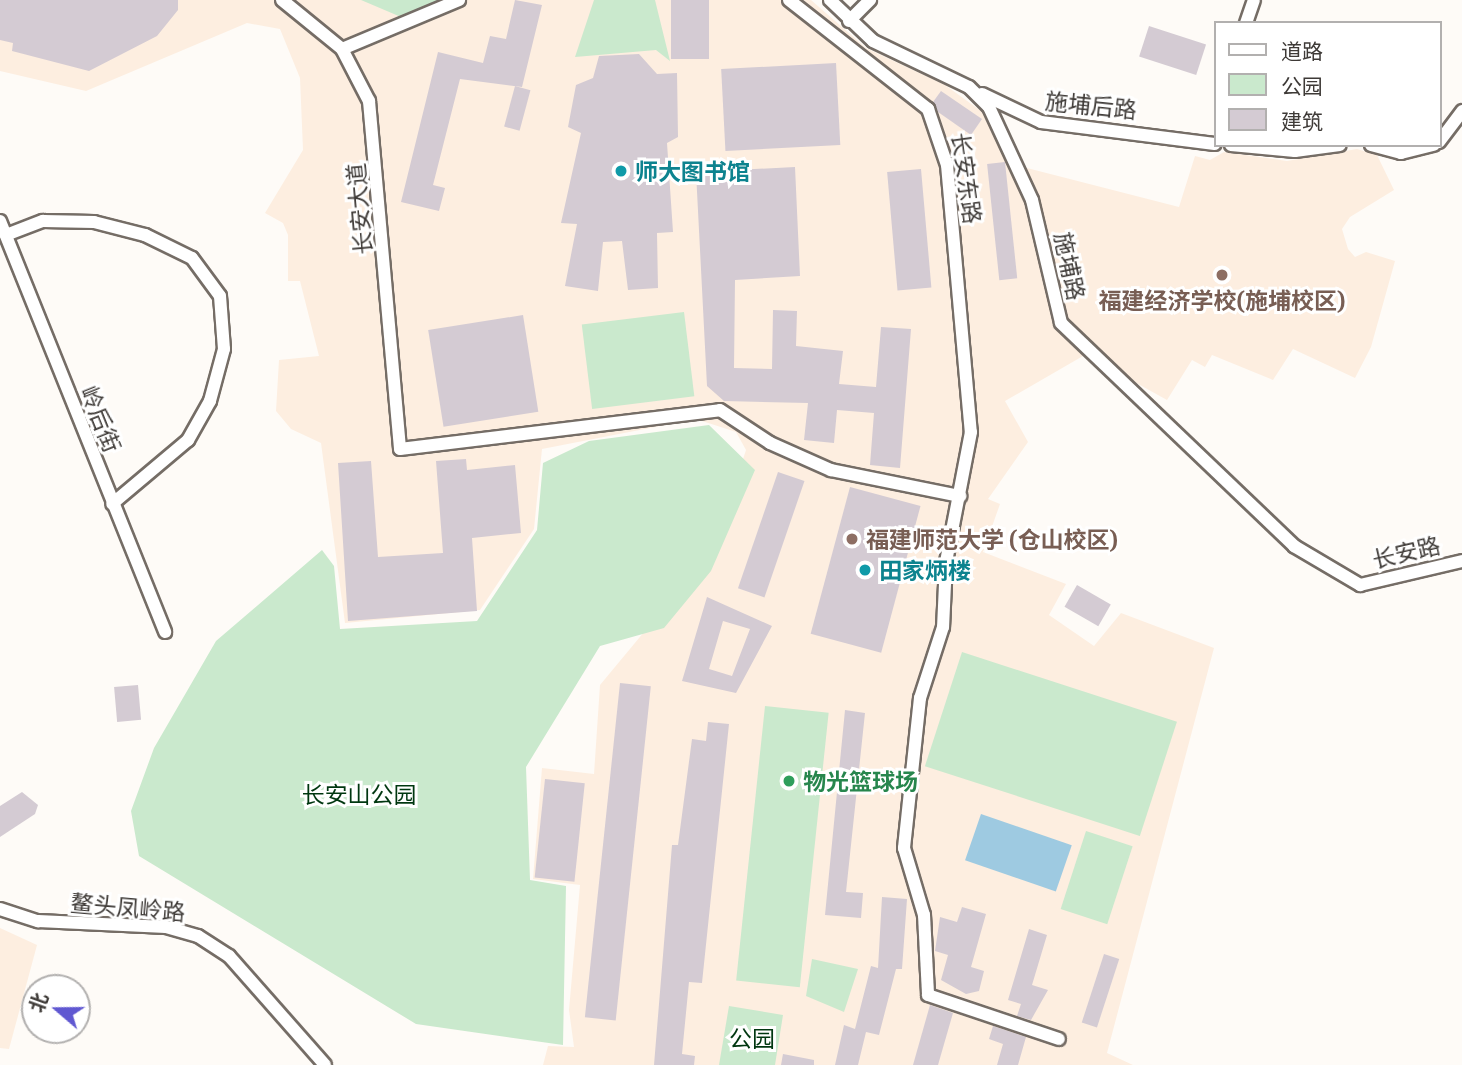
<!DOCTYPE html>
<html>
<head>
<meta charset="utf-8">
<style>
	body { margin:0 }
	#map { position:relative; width:1462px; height:1065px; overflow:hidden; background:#fefbf7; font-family:"Exo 2","Noto Sans SC",sans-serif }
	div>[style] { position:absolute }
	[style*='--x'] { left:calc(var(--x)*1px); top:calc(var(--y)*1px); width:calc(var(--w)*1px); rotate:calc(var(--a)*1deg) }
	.built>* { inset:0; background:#fdeee0 }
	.green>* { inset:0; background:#cae9cd; transform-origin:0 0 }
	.water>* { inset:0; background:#9ecae1; transform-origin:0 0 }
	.building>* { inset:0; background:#d4cbd3; transform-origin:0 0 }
	.roads { filter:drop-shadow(2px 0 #756d66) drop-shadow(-2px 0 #756d66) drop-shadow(0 2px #756d66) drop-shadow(0 -2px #756d66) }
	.minor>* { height:12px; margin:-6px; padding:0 6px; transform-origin:6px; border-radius:6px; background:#fff }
	.dots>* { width:19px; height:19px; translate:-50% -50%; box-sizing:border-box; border:4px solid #fff; border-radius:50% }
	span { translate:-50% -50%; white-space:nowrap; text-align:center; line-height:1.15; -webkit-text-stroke:6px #fff; paint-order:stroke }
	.street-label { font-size:23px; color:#3e3a37 }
	.culture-label { font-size:23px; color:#0d838f; font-weight:700 }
	.left { translate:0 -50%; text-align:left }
	.education-label { font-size:23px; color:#785e54; font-weight:700 }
	.leisure-label { font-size:23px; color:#27864d; font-weight:700 }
	.park-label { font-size:23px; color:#003710 }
	.legend { position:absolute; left:1214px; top:21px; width:228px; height:126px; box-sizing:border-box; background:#fff; border:2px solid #b2b0af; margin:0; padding:9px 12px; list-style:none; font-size:21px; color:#3e3a37 }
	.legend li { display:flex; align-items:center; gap:14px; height:35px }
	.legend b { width:35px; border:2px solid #b2b0af }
	.north { position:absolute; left:21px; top:974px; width:70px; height:70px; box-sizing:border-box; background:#fff; border:2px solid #b2b0af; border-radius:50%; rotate:290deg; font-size:19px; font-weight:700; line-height:28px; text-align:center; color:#3e3a37 }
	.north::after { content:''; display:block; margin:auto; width:24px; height:32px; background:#6058d1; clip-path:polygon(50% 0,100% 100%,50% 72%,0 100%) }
</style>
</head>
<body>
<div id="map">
	<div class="built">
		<i style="clip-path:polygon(0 0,811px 0,866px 48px,945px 85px,988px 116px,1030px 214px,1055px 327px,1083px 356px,1005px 401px,1028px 442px,988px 499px,1000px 504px,983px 552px,1066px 584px,1049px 615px,1094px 646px,1121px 613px,1214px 648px,1107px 1053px,1133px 1065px,543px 1065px,548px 1046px,574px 1047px,569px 1010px,580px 885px,533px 879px,542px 768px,594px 774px,600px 685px,713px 549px,746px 450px,736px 432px,696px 419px,542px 449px,534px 529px,480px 610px,345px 623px,321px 443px,291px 429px,276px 411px,279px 360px,319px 356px,300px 281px,288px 281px,288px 235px,283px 223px,265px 213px,303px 150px,300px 78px,280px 29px,247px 23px,86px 91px,0 71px)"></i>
		<i style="clip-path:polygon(1357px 149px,1377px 155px,1394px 190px,1350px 217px,1342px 229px,1348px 249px,1355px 257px,1366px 252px,1395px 261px,1371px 347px,1355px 378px,1293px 349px,1273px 380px,1212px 355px,1205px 367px,1192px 360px,1167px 400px,1113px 370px,1067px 327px,1023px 167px,1179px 207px,1195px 156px,1210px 160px,1224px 152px,1287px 161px)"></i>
		<i style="clip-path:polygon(0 928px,37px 945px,9px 1049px,0 1048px)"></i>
	</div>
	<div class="green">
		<i style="clip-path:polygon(361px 0,438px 0,401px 17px)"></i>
		<i style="clip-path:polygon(594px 0,655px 0,670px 61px,656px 50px,575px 57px)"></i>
		<i style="left:684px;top:312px;width:85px;height:103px;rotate:83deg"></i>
		<i style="clip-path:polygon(709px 425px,755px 470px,711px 571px,664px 628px,600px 646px,526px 767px,530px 880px,566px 886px,563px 1045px,416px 1024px,139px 856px,131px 811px,154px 748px,216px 641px,322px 550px,334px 566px,340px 629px,477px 621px,537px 530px,543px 463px,589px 441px)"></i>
		<i style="left:962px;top:652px;width:226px;height:120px;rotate:18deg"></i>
		<i style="left:765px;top:706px;width:64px;height:276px;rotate:6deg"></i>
		<i style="left:1086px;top:831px;width:49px;height:82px;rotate:18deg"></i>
		<i style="clip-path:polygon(812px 959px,858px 969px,844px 1012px,806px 996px)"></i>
		<i style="clip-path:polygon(729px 1006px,783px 1015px,775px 1065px,719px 1065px)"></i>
	</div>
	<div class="water">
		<i style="left:981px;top:814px;width:96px;height:49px;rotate:19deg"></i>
	</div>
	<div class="building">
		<i style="clip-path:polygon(0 0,178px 0,178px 10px,157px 36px,89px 71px,12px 51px,13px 43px,0 40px)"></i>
		<i style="clip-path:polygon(515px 0,542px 5px,522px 87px,460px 79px,433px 185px,445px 188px,439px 211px,401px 202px,438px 52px,483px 63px,490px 36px,506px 39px)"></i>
		<i style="left:671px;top:0;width:38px;height:59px"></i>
		<i style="left:1149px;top:26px;width:60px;height:32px;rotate:18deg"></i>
		<i style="clip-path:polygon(639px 54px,657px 74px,677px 73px,678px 137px,667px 143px,673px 232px,657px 233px,658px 288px,628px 290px,622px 241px,603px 242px,598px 291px,565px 286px,577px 224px,561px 223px,581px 133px,568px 127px,576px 85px,593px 78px,599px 56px)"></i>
		<i style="left:836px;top:63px;width:82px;height:115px;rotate:87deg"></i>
		<i style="left:515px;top:86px;width:16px;height:42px;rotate:15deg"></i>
		<i style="clip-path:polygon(941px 91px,982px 119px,971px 135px,938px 112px,933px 102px)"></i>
		<i style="left:1005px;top:162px;width:117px;height:18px;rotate:84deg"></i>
		<i style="clip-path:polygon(795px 167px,800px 276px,735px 280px,734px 368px,772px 369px,773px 310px,797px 311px,796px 346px,843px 351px,839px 384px,876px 387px,881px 327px,911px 329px,900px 468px,870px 465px,874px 413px,837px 410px,834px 443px,804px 440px,808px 403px,724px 401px,707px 386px,696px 172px)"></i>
		<i style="left:921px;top:169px;width:119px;height:34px;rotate:85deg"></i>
		<i style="left:523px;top:315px;width:98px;height:96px;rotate:81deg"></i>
		<i style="clip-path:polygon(466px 459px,467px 470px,515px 465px,521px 533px,472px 538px,477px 611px,348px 621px,338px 463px,371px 461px,378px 557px,443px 553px,436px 461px)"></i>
		<i style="left:778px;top:472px;width:28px;height:123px;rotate:19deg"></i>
		<i style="left:850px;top:487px;width:73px;height:152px;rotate:15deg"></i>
		<i style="left:1077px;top:585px;width:39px;height:25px;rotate:30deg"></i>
		<i style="clip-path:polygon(evenodd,707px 597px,772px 626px,736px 693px,682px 681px,707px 597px,723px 621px,750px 629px,732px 676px,709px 669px,723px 621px)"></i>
		<i style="left:620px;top:683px;width:31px;height:336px;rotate:6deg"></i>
		<i style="left:138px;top:685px;width:35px;height:24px;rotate:85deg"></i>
		<i style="clip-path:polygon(845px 710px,865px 713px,846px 892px,863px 893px,861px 918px,825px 915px)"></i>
		<i style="clip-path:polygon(708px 722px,729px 724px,702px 983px,689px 982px,682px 1054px,695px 1056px,694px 1065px,654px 1065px,672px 845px,678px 845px,692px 739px,706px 741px)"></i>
		<i style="left:545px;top:779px;width:40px;height:99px;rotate:6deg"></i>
		<i style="clip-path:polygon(22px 792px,38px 805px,35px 814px,0 837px,0 806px)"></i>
		<i style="clip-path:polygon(882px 897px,907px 899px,902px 969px,896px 969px,879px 1035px,866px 1032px,858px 1065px,835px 1065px,844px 1025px,855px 1029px,871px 966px,878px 968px)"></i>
		<i style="clip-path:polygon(962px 907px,986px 914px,971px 967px,984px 971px,979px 991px,966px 994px,941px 980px,948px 955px,935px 951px,940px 917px,957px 922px)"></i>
		<i style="clip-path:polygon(1029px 929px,1047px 935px,1032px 985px,1048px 990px,1031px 1020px,1017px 1016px,1021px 1004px,1008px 1000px)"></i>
		<i style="left:1104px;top:954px;width:16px;height:72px;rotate:18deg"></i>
		<i style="clip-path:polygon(930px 1005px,953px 1013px,938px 1065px,913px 1065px)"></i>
		<i style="clip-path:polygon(993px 1026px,1026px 1037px,1018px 1065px,997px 1065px,1003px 1044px,989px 1039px)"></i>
		<i style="clip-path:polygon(783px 1054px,814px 1060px,814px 1065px,781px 1065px)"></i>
	</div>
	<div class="roads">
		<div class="minor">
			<i style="--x:282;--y:0;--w:77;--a:39.2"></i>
			<i style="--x:342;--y:49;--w:59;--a:62.6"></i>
			<i style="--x:369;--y:101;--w:349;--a:84.9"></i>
			<i style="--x:400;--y:449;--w:322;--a:-6.9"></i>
			<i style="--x:720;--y:410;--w:60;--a:33.4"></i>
			<i style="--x:770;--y:443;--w:67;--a:23.9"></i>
			<i style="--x:831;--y:470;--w:132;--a:11.4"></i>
			<i style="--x:789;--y:0;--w:177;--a:38.1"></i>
			<i style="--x:928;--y:109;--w:59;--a:71.3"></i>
			<i style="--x:947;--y:165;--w:268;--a:84.9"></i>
			<i style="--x:971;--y:432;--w:132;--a:100.9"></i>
			<i style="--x:946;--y:562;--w:65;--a:92.6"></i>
			<i style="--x:943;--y:627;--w:75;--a:107.9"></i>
			<i style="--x:920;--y:698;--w:151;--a:96.1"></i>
			<i style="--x:904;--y:848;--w:70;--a:73.4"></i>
			<i style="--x:924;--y:915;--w:80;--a:87.1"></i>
			<i style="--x:928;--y:995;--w:138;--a:18.6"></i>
			<i style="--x:830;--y:0;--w:59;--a:43.6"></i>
			<i style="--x:873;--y:41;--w:106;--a:25.6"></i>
			<i style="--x:969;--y:87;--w:28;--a:45"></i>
			<i style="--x:989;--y:107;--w:102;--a:65.2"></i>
			<i style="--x:1032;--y:200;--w:126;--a:76.7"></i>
			<i style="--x:1061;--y:323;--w:323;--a:43.7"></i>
			<i style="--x:1294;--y:546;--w:77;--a:30.6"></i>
			<i style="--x:1360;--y:585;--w:105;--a:-13.2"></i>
			<i style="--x:849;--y:21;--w:30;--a:-45"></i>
			<i style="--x:1246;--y:23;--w:24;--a:-71"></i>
			<i style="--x:342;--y:49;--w:127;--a:-22.7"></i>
			<i style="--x:982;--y:94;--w:65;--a:25.4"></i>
			<i style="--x:1041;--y:122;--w:175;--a:7.2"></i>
			<i style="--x:1439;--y:142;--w:39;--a:-53"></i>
			<i style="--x:1231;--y:145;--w:64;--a:5.4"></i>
			<i style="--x:1295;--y:151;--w:45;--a:-7.6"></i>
			<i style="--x:1371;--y:145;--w:31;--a:15"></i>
			<i style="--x:1401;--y:153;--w:34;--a:-14"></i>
			<i style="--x:0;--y:221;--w:443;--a:68.1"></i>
			<i style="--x:6;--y:235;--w:40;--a:-21"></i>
			<i style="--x:43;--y:221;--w:51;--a:1.1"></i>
			<i style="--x:94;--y:222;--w:53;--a:14.3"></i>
			<i style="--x:145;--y:235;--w:52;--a:26.1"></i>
			<i style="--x:192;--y:258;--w:47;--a:53.6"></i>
			<i style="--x:220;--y:296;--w:53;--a:85.7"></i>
			<i style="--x:224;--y:349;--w:54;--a:105.1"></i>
			<i style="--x:210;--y:401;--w:45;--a:119.4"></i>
			<i style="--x:188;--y:440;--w:99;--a:139.9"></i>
			<i style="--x:0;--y:909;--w:40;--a:18"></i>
			<i style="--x:38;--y:921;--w:128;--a:2.7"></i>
			<i style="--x:166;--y:927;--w:33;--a:16"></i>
			<i style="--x:198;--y:936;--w:37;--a:33"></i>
			<i style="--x:229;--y:956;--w:145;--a:48.6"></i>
		</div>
	</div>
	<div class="dots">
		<i style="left:621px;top:171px;background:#0f9aa8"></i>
		<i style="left:1222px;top:275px;background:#8d6e63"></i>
		<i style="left:852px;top:539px;background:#8d6e63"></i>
		<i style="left:865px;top:570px;background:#0f9aa8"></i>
		<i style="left:789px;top:781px;background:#2e9e5b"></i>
	</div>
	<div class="street-label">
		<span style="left:1091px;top:105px;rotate:6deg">施埔后路</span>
		<span style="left:967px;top:178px;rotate:82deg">长安东路</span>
		<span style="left:359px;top:209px;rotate:-95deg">长安大道</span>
		<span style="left:1070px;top:266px;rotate:78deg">施埔路</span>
		<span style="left:101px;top:419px;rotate:68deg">岭后街</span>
		<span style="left:1406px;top:552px;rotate:-13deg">长安路</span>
		<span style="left:128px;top:907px;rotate:5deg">鳌头凤岭路</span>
	</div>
	<div class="culture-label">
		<span class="left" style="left:635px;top:171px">师大图书馆</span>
		<span class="left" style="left:879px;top:570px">田家炳楼</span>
	</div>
	<div class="education-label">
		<span style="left:1222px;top:300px">福建经济学校(施埔校区)</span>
		<span class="left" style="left:866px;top:539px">福建师范大学 (仓山校区)</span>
	</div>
	<div class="leisure-label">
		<span class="left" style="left:803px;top:781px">物光篮球场</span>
	</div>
	<div class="park-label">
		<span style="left:359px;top:794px">长安山公园</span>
		<span style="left:752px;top:1038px">公园</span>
	</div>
	<ul class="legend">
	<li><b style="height:9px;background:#fff"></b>道路</li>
	<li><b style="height:19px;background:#cae9cd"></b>公园</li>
	<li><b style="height:19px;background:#d4cbd3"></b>建筑</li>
	</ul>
	<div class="north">北</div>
</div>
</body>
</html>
